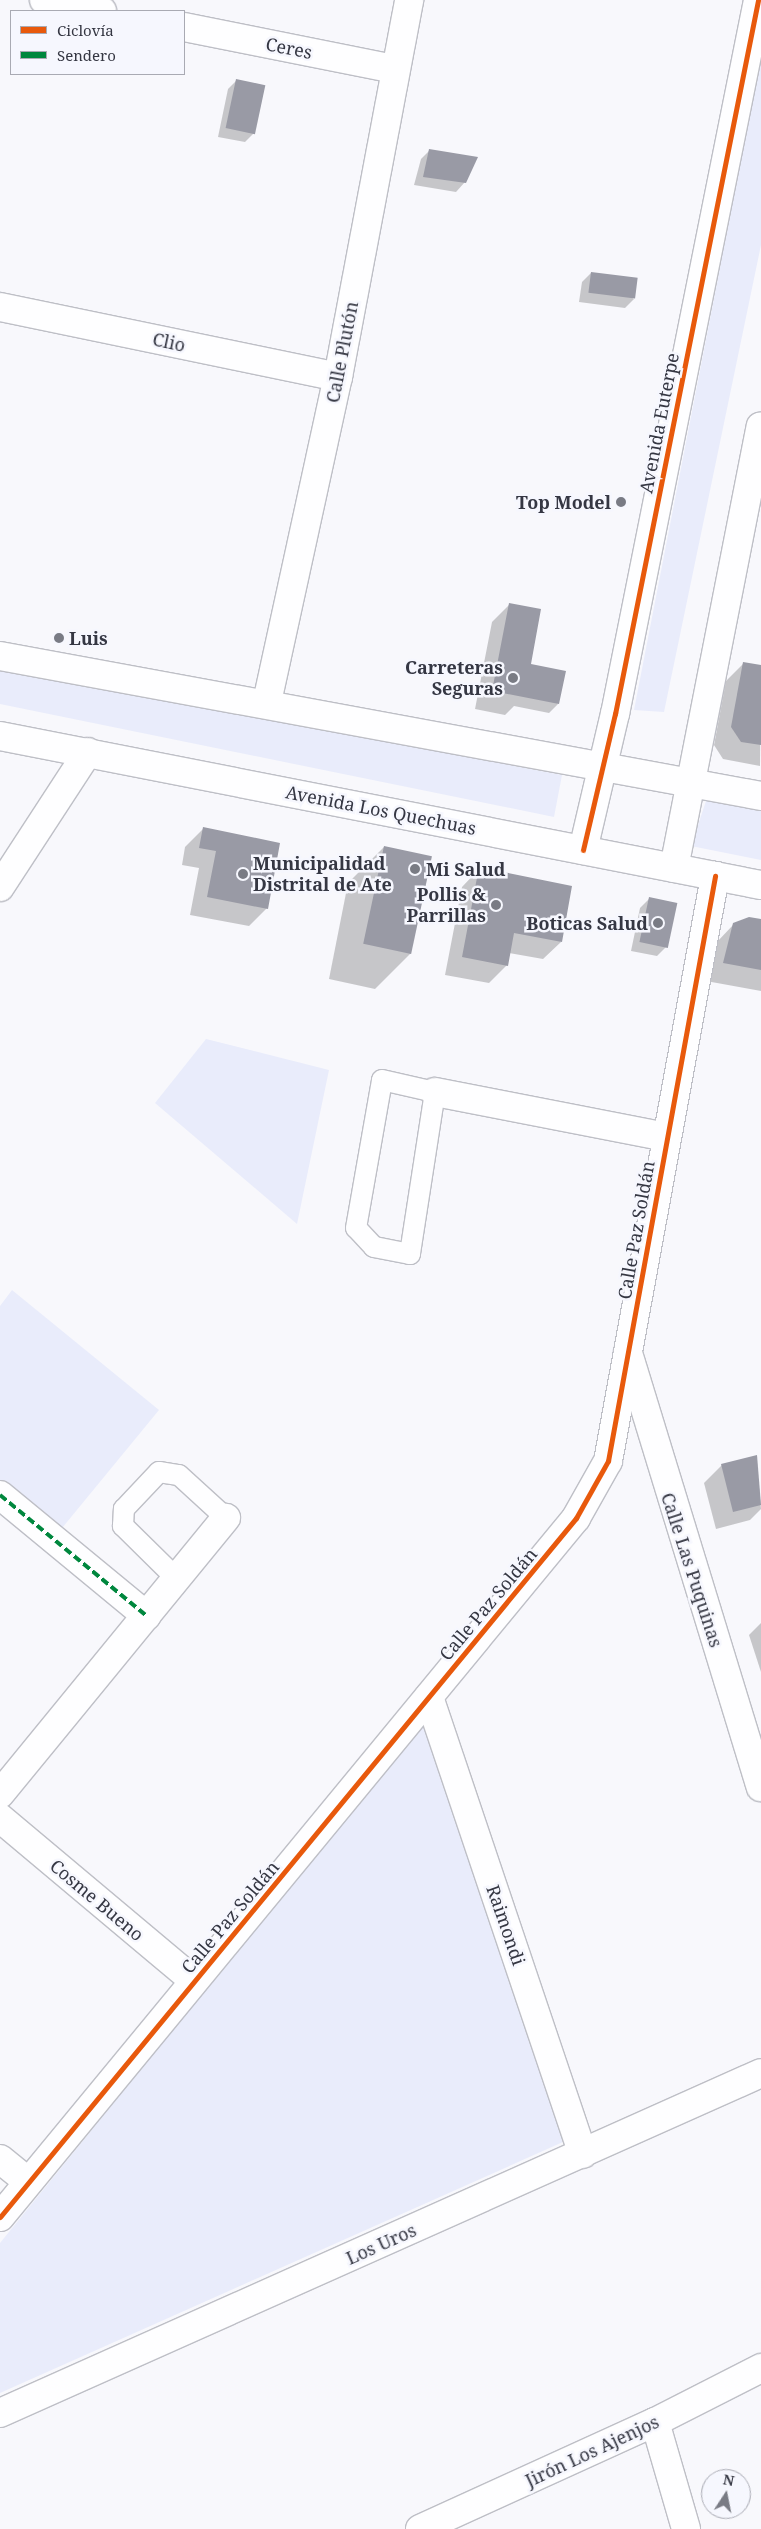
<!DOCTYPE html>
<html>
<head>
<meta charset="utf-8">
<style>
	body { margin:0 }
	#map { position:relative; width:761px; height:2529px; overflow:hidden; background:#f8f8fc; font-family:"Noto Serif",serif }
	div>[style] { position:absolute }
	[style*='--x'] { left:calc(var(--x)*1px); top:calc(var(--y)*1px); width:calc(var(--w)*1px); rotate:calc(var(--a)*1deg) }
	.green>* { inset:0; background:#e9ecfb }
	.shadow>* { inset:0; background:#0003 }
	.building>* { inset:0; background:#999aa5; transform-origin:0 0 }
	.roads { filter:drop-shadow(1px 0 #bebfc6) drop-shadow(-1px 0 #bebfc6) drop-shadow(0 1px #bebfc6) drop-shadow(0 -1px #bebfc6) }
	.service>* { height:20px; margin:-10px; padding:0 10px; transform-origin:10px; border-radius:10px; background:#fefeff }
	.pedestrian>* { height:28px; margin:-14px; padding:0 14px; transform-origin:14px; border-radius:14px; background:#fefeff }
	.minor>* { height:28px; margin:-14px; padding:0 14px; transform-origin:14px; border-radius:14px; background:#fefeff }
	.tertiary>* { height:28px; margin:-14px; padding:0 14px; transform-origin:14px; border-radius:14px; background:#fefeff }
	.secondary>* { height:28px; margin:-14px; padding:0 14px; transform-origin:14px; border-radius:14px; background:#fefeff }
	.quiet>* { height:4px; margin-top:-2px; transform-origin:0; background:repeating-linear-gradient(90deg,#00873e 0 8px,transparent 0 12px) }
	.cycleway>* { height:5px; margin:-2.5px; padding:0 2.5px; transform-origin:2.5px; border-radius:2.5px; background:#e8590c }
	.dots>* { width:14px; height:14px; translate:-50% -50%; box-sizing:border-box; border:2px solid #f6f7fe; border-radius:50% }
	span { translate:-50% -50%; white-space:nowrap; text-align:center; line-height:1.15; -webkit-text-stroke:5px #f6f7fe; paint-order:stroke }
	.street-label { font-size:18px; color:#353743 }
	.poi-label { font-size:18px; color:#353743; font-weight:700 }
	.right { translate:-100% -50%; text-align:right }
	.left { translate:0 -50%; text-align:left }
	.legend { position:absolute; left:10px; top:10px; width:175px; height:65px; box-sizing:border-box; background:#f6f7fe; border:1px solid #a9aab3; margin:0; padding:6px 9px; list-style:none; font-size:15px; color:#353743 }
	.legend li { display:flex; align-items:center; gap:10px; height:25px }
	.legend b { width:25px; border:1px solid #a9aab3 }
	.north { position:absolute; left:701px; top:2469px; width:50px; height:50px; box-sizing:border-box; background:#f6f7fe; border:1px solid #a9aab3; border-radius:50%; rotate:11deg; font-size:14px; font-weight:700; line-height:20px; text-align:center; color:#353743 }
	.north::after { content:''; display:block; margin:auto; width:18px; height:22px; background:#797b84; clip-path:polygon(50% 0,100% 100%,50% 72%,0 100%) }
</style>
</head>
<body>
<div id="map">
	<div class="green">
		<i style="clip-path:polygon(761px 57px,761px 245px,664px 712px,634px 710px)"></i>
		<i style="clip-path:polygon(0 668px,562px 775px,554px 817px,0 704px)"></i>
		<i style="clip-path:polygon(707px 798px,761px 808px,761px 860px,691px 846px)"></i>
		<i style="clip-path:polygon(206px 1039px,329px 1070px,297px 1224px,155px 1103px)"></i>
		<i style="clip-path:polygon(12px 1290px,159px 1410px,58px 1533px,0 1485px,0 1306px)"></i>
		<i style="clip-path:polygon(422px 1723px,563px 2142px,0 2393px,0 2243px)"></i>
	</div>
	<div class="shadow">
		<i style="clip-path:polygon(237px 80px,254px 133px,245px 142px,218px 137px,228px 89px)"></i>
		<i style="clip-path:polygon(430px 150px,465px 182px,456px 192px,414px 185px,421px 159px)"></i>
		<i style="clip-path:polygon(591px 273px,634px 299px,625px 308px,579px 302px,582px 282px)"></i>
		<i style="clip-path:polygon(510px 604px,529px 668px,558px 704px,549px 713px,514px 706px,505px 715px,475px 709px,492px 622px)"></i>
		<i style="clip-path:polygon(744px 663px,761px 666px,760px 766px,723px 759px,714px 745px,726px 681px)"></i>
		<i style="clip-path:polygon(203px 829px,267px 908px,249px 926px,190px 915px,199px 868px,182px 865px,185px 847px)"></i>
		<i style="clip-path:polygon(384px 847px,411px 953px,375px 989px,329px 979px,348px 883px)"></i>
		<i style="clip-path:polygon(479px 869px,561px 942px,543px 959px,509px 953px,507px 965px,489px 983px,445px 975px,462px 887px)"></i>
		<i style="clip-path:polygon(649px 899px,666px 947px,657px 956px,631px 951px,640px 908px)"></i>
		<i style="clip-path:polygon(761px 920px,761px 991px,706px 981px,716px 943px,734px 924px)"></i>
		<i style="clip-path:polygon(756px 1456px,761px 1509px,750px 1520px,716px 1529px,704px 1483px,722px 1465px)"></i>
		<i style="clip-path:polygon(761px 1623px,761px 1672px,749px 1635px)"></i>
	</div>
	<div class="building">
		<i style="left:236px;top:79px;width:30px;height:50px;rotate:12deg"></i>
		<i style="clip-path:polygon(429px 149px,478px 157px,466px 183px,423px 177px)"></i>
		<i style="left:591px;top:272px;width:47px;height:21px;rotate:7deg"></i>
		<i style="clip-path:polygon(509px 603px,541px 609px,531px 664px,566px 671px,559px 704px,492px 691px)"></i>
		<i style="clip-path:polygon(743px 662px,761px 665px,761px 745px,741px 742px,731px 727px)"></i>
		<i style="clip-path:polygon(203px 827px,280px 843px,268px 909px,207px 897px,216px 851px,199px 848px)"></i>
		<i style="left:384px;top:846px;width:49px;height:100px;rotate:12deg"></i>
		<i style="clip-path:polygon(479px 867px,572px 886px,562px 942px,514px 933px,508px 966px,462px 957px)"></i>
		<i style="left:649px;top:897px;width:29px;height:46px;rotate:12deg"></i>
		<i style="clip-path:polygon(749px 917px,761px 919px,761px 970px,723px 963px,733px 923px)"></i>
		<i style="clip-path:polygon(757px 1455px,761px 1505px,733px 1512px,721px 1464px)"></i>
	</div>
	<div class="roads">
		<div class="service">
			<i style="--x:382;--y:1080;--w:54;--a:12.8"></i>
			<i style="--x:435;--y:1092;--w:164;--a:98.8"></i>
			<i style="--x:410;--y:1254;--w:37;--a:-169"></i>
			<i style="--x:374;--y:1247;--w:26;--a:-133"></i>
			<i style="--x:356;--y:1228;--w:150;--a:-80"></i>
			<i style="--x:177;--y:1579;--w:76;--a:-135.5"></i>
			<i style="--x:123;--y:1526;--w:17;--a:-87"></i>
			<i style="--x:124;--y:1509;--w:51;--a:-46.6"></i>
			<i style="--x:159;--y:1472;--w:20;--a:9"></i>
			<i style="--x:179;--y:1475;--w:64;--a:42.5"></i>
		</div>
		<div class="pedestrian">
			<i style="--x:0;--y:1495;--w:190;--a:39.5"></i>
		</div>
		<div class="minor">
			<i style="--x:44;--y:0;--w:59;--a:10.7"></i>
			<i style="--x:184;--y:27;--w:215;--a:11.3"></i>
			<i style="--x:0;--y:307;--w:345;--a:11.7"></i>
			<i style="--x:267;--y:702;--w:333;--a:-77.7"></i>
			<i style="--x:338;--y:377;--w:384;--a:-79.3"></i>
			<i style="--x:0;--y:887;--w:161;--a:-56.9"></i>
			<i style="--x:435;--y:1092;--w:236;--a:11"></i>
			<i style="--x:628;--y:1353;--w:454;--a:73"></i>
			<i style="--x:429;--y:1697;--w:482;--a:71.4"></i>
			<i style="--x:0;--y:1794;--w:357;--a:-50.7"></i>
			<i style="--x:0;--y:1818;--w:253;--a:40"></i>
			<i style="--x:0;--y:2159;--w:36;--a:39"></i>
			<i style="--x:0;--y:2413;--w:833;--a:-24.07"></i>
			<i style="--x:655;--y:2422;--w:111;--a:73.8"></i>
			<i style="--x:420;--y:2529;--w:258;--a:-24.5"></i>
			<i style="--x:655;--y:2422;--w:119;--a:-27"></i>
		</div>
		<div class="tertiary">
			<i style="--x:583;--y:850;--w:140;--a:-76.8"></i>
			<i style="--x:615;--y:714;--w:728;--a:-78.67"></i>
			<i style="--x:674;--y:868;--w:450;--a:-78.9"></i>
			<i style="--x:0;--y:2217;--w:906;--a:-50.51"></i>
			<i style="--x:576;--y:1518;--w:65;--a:-60.7"></i>
			<i style="--x:608;--y:1461;--w:595;--a:-79.63"></i>
		</div>
		<div class="secondary">
			<i style="--x:0;--y:656;--w:774;--a:10.42"></i>
			<i style="--x:0;--y:736;--w:775;--a:11.08"></i>
		</div>
	</div>
	<div class="quiet">
		<i style="--x:0;--y:1495;--w:190;--a:39.5"></i>
	</div>
	<div class="cycleway">
		<i style="--x:583;--y:850;--w:140;--a:-76.8"></i>
		<i style="--x:615;--y:714;--w:728;--a:-78.67"></i>
		<i style="--x:0;--y:2217;--w:906;--a:-50.51"></i>
		<i style="--x:576;--y:1518;--w:65;--a:-60.7"></i>
		<i style="--x:608;--y:1461;--w:595;--a:-79.63"></i>
	</div>
	<div class="dots">
		<i style="left:621px;top:502px;background:#797b84"></i>
		<i style="left:59px;top:638px;background:#797b84"></i>
		<i style="left:513px;top:678px;background:#797b84"></i>
		<i style="left:415px;top:869px;background:#797b84"></i>
		<i style="left:243px;top:874px;background:#797b84"></i>
		<i style="left:496px;top:905px;background:#797b84"></i>
		<i style="left:658px;top:923px;background:#797b84"></i>
	</div>
	<div class="street-label">
		<span style="left:289px;top:48px;rotate:11deg">Ceres</span>
		<span style="left:169px;top:342px;rotate:12deg">Clio</span>
		<span style="left:342px;top:352px;rotate:-79deg">Calle Plutón</span>
		<span style="left:659px;top:423px;rotate:-79deg">Avenida Euterpe</span>
		<span style="left:381px;top:810px;rotate:11deg">Avenida Los Quechuas</span>
		<span style="left:636px;top:1230px;rotate:-80deg">Calle Paz Soldán</span>
		<span style="left:692px;top:1570px;rotate:72deg">Calle Las Puquinas</span>
		<span style="left:488px;top:1604px;rotate:-50deg">Calle Paz Soldán</span>
		<span style="left:97px;top:1900px;rotate:40deg">Cosme Bueno</span>
		<span style="left:230px;top:1917px;rotate:-50deg">Calle Paz Soldán</span>
		<span style="left:506px;top:1925px;rotate:71deg">Raimondi</span>
		<span style="left:381px;top:2244px;rotate:-24deg">Los Uros</span>
		<span style="left:592px;top:2451px;rotate:-25deg">Jirón Los Ajenjos</span>
	</div>
	<div class="poi-label">
		<span class="right" style="left:611px;top:502px">Top Model</span>
		<span class="left" style="left:69px;top:638px">Luis</span>
		<span class="right" style="left:503px;top:678px">Carreteras<br>Seguras</span>
		<span class="left" style="left:253px;top:874px">Municipalidad<br>Distrital de Ate</span>
		<span class="left" style="left:426px;top:869px">Mi Salud</span>
		<span class="right" style="left:486px;top:905px">Pollis &amp;<br>Parrillas</span>
		<span class="right" style="left:648px;top:923px">Boticas Salud</span>
	</div>
	<ul class="legend">
	<li><b style="height:6px;background:#e8590c"></b>Ciclovía</li>
	<li><b style="height:6px;background:#00873e"></b>Sendero</li>
	</ul>
	<div class="north">N</div>
</div>
</body>
</html>
